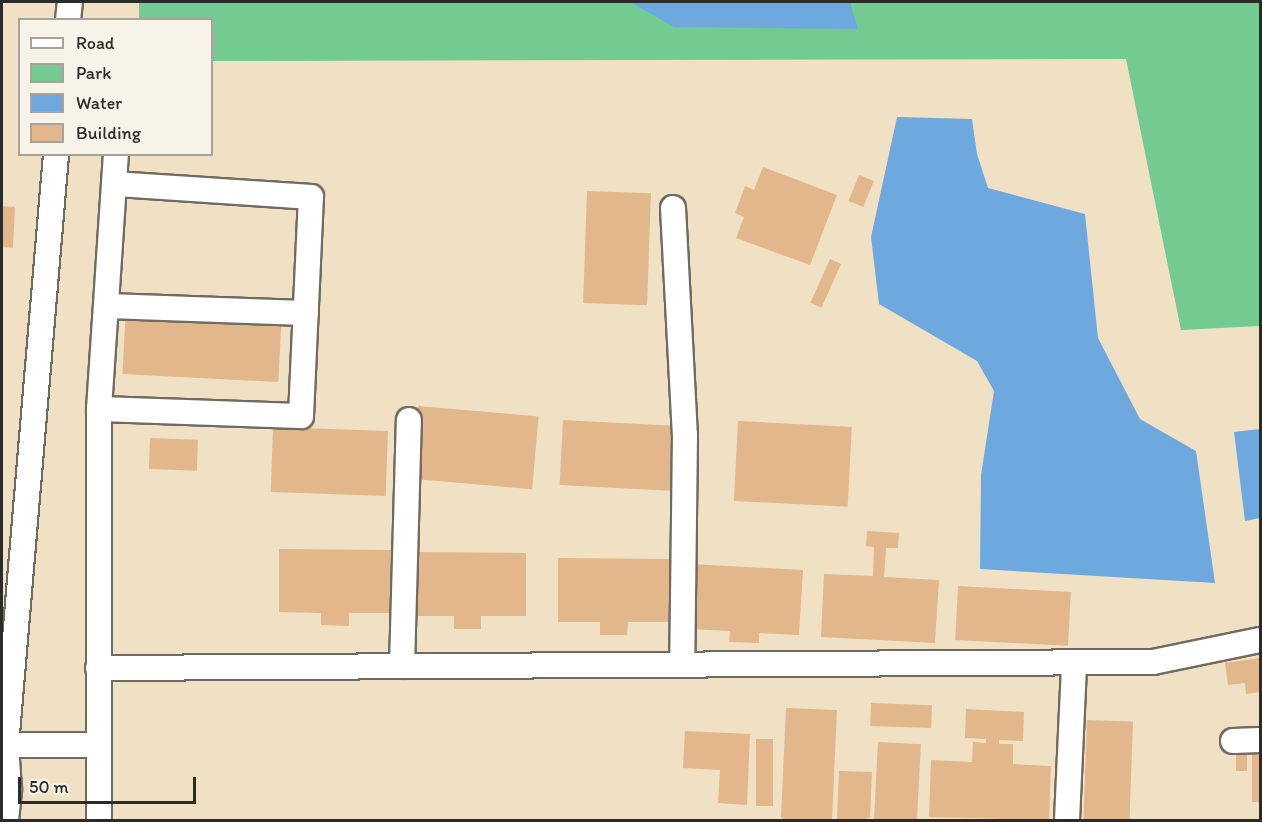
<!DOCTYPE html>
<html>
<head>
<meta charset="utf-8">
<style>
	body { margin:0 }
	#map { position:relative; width:1262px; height:822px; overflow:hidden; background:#f1e1c4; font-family:Itim,sans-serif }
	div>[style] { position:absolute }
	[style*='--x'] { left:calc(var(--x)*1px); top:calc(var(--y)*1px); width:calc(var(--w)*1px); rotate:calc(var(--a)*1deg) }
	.green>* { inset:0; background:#73cb91 }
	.water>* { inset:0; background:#6da9de }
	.building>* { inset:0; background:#e2b78c; transform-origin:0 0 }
	.roads { filter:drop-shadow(2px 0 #706b61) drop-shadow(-2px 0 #706b61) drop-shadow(0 2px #706b61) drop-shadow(0 -2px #706b61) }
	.minor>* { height:24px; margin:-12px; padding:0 12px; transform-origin:12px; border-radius:12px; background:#fff }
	span { translate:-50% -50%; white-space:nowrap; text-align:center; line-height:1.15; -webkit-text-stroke:4.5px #f7f3e8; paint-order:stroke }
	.frame { position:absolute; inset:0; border:3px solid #2b2b2b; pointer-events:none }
	.legend { position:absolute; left:18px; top:18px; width:195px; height:138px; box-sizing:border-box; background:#f7f3e8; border:2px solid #a5a39c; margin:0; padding:8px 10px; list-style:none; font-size:18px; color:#2b2b2b }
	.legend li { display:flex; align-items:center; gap:12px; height:30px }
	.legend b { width:30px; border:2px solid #a5a39c }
	.scale { position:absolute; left:18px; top:777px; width:178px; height:27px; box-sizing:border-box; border:3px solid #2b2b2b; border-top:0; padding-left:8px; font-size:18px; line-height:21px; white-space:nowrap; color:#2b2b2b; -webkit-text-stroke:4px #f7f3e8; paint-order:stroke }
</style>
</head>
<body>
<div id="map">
	<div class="green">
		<i style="clip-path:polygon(139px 2px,1260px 2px,1260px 326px,1181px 330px,1126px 59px,212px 61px,212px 20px,139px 19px)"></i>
	</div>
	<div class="water">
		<i style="clip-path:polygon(630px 2px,850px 2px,858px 29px,674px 27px)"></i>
		<i style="clip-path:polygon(897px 117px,972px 119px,977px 154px,988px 188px,1085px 214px,1098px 338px,1140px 419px,1196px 451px,1215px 583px,980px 569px,981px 475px,994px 391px,977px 361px,879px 304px,871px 237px)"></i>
		<i style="clip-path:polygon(1260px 429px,1260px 518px,1245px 521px,1234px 432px)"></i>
	</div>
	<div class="building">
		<i style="clip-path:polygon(763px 167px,837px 195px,810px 265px,736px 238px,744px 217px,735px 213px,745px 186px,754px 190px)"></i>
		<i style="left:859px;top:175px;width:16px;height:28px;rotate:22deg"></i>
		<i style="left:587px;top:191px;width:64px;height:112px;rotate:2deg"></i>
		<i style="clip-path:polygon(2px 206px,15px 207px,13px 248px,2px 247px)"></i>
		<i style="left:830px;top:259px;width:12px;height:48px;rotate:24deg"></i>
		<i style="left:126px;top:307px;width:156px;height:67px;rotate:3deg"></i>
		<i style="left:418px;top:406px;width:121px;height:73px;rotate:5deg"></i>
		<i style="left:563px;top:420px;width:115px;height:65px;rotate:3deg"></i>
		<i style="left:738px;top:421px;width:114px;height:80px;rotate:3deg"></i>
		<i style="left:273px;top:427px;width:115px;height:65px;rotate:2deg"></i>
		<i style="left:150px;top:438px;width:48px;height:31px;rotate:2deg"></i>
		<i style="clip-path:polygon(867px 531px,899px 533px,898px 548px,886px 548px,884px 577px,939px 580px,935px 643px,821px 637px,824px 574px,873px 576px,874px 547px,866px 546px)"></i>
		<i style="clip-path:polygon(279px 549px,394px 550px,393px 613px,349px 613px,349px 626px,321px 625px,321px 613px,279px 612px)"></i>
		<i style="clip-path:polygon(412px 552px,526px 553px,526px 616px,481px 616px,481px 629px,454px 629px,454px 616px,411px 616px)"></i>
		<i style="clip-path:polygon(558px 558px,673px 559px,672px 622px,628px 622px,627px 635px,600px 635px,600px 622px,558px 622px)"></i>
		<i style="clip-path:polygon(691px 564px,803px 570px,799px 635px,759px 633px,759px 643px,729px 642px,730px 631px,688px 629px)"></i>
		<i style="left:958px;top:586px;width:113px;height:54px;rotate:3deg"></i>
		<i style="clip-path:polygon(1260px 658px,1260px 692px,1246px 694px,1245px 683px,1228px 685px,1225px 663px)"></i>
		<i style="left:871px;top:703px;width:61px;height:23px;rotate:2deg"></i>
		<i style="clip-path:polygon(786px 708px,837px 710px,832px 820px,784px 820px,781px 817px)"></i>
		<i style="clip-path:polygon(966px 709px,1024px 712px,1023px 741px,999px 740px,999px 744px,1013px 744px,1013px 764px,1051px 766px,1049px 820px,929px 817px,931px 760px,972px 762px,973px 742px,986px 743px,986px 739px,965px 738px)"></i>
		<i style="left:1087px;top:720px;width:46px;height:100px;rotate:2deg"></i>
		<i style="clip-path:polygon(685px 731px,750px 734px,747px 805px,718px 803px,720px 770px,683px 768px)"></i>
		<i style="left:756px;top:739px;width:17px;height:67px"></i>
		<i style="left:878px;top:742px;width:43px;height:77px;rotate:3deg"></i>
		<i style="left:1236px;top:744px;width:11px;height:27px"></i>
		<i style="left:1252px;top:745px;width:8px;height:57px"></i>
		<i style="clip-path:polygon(839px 771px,872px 772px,870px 818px,866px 818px,866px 820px,837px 820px)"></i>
	</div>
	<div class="roads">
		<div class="minor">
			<i style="--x:68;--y:20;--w:18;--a:-84"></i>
			<i style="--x:673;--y:208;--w:227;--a:87"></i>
			<i style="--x:685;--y:435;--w:230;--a:90.7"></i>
			<i style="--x:106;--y:306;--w:200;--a:2"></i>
			<i style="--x:99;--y:409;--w:202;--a:2"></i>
			<i style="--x:301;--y:416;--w:219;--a:-87.4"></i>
			<i style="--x:311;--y:197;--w:197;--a:-176.2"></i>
			<i style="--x:402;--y:666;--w:246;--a:-88.4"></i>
			<i style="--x:98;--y:668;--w:1055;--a:-0.33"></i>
			<i style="--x:1153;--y:662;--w:109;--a:-11.6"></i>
			<i style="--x:1233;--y:741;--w:27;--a:-2"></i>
			<i style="--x:2;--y:745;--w:96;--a:0"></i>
			<i style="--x:6;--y:820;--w:31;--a:-84"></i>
			<i style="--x:9;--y:789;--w:44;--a:-93.9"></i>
			<i style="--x:6;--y:745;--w:593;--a:-85.16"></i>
			<i style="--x:99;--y:820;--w:411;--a:-90"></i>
			<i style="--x:99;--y:409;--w:256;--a:-86.2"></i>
			<i style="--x:1067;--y:820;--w:157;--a:-87.4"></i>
		</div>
	</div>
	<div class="frame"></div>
	<ul class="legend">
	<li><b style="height:8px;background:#fff"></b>Road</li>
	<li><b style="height:16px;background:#73cb91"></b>Park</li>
	<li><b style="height:16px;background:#6da9de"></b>Water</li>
	<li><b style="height:16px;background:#e2b78c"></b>Building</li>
	</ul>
	<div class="scale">50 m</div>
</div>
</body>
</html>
